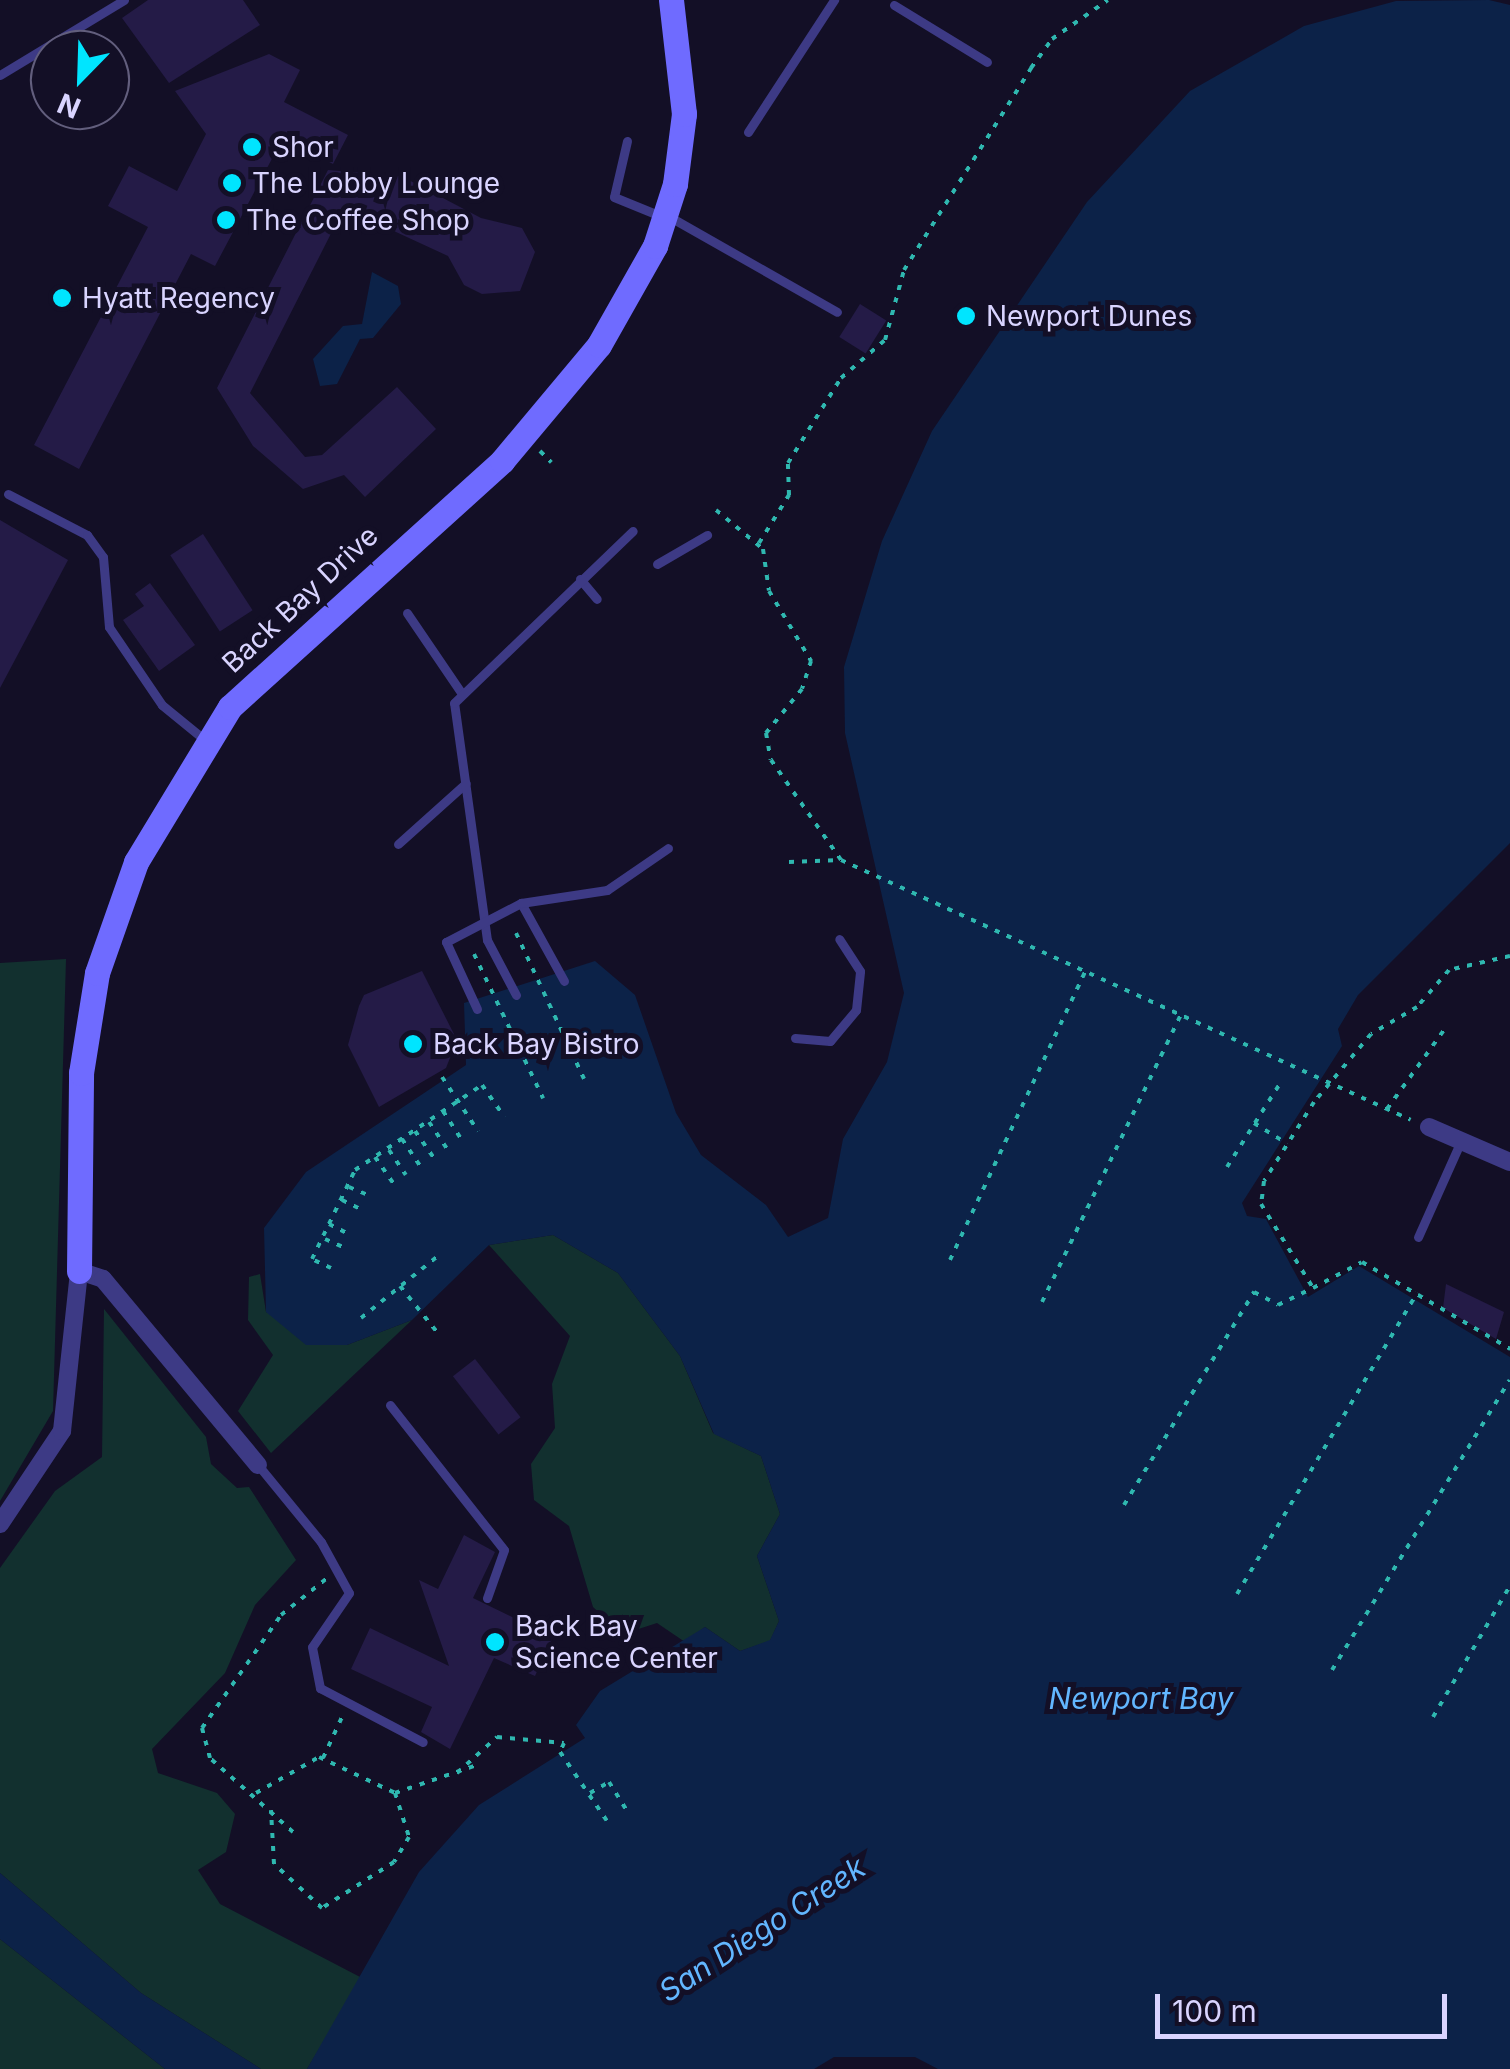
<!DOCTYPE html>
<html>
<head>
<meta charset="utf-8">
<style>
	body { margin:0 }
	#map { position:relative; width:1510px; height:2069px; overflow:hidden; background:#130f26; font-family:Inter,sans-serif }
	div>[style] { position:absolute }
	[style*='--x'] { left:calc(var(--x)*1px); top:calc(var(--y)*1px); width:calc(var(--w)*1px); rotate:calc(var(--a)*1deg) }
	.green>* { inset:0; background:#12302f }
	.water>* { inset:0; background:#0c2248 }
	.building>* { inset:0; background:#241b47; transform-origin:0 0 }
	.path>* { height:4px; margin-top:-2px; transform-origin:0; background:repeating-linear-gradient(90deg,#2fb8b0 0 5px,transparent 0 13px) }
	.lane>* { height:9px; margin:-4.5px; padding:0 4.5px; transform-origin:4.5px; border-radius:4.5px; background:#3d3a85 }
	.street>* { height:18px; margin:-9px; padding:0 9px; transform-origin:9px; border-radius:9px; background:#3d3a85 }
	.secondary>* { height:25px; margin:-12.5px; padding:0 12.5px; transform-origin:12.5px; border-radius:12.5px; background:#6f6bff }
	.dots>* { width:28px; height:28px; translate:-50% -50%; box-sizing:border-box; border:5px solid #130f26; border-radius:50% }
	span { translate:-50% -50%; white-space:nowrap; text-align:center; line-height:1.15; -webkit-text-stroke:10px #130f26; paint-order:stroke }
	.poi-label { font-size:28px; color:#d9d4ff }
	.left { translate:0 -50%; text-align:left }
	.street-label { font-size:28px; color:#d9d4ff }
	.water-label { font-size:30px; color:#62b6ff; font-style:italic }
	.north { position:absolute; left:30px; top:30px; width:100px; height:100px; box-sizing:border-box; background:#130f26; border:2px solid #625e7d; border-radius:50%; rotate:203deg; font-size:28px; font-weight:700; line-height:40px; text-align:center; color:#d9d4ff }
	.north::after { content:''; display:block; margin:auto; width:35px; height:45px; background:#00e5ff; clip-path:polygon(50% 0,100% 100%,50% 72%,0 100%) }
	.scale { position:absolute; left:1155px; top:1994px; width:292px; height:45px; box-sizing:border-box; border:5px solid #d9d4ff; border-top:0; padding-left:12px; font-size:30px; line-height:35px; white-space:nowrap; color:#d9d4ff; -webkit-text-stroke:8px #130f26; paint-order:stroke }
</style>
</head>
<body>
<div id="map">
	<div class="green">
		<i style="clip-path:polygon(66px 959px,53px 1411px,0 1501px,0 963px)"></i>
		<i style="clip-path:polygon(553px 1235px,618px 1273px,680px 1356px,713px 1433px,761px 1456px,780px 1514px,757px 1556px,779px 1621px,770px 1641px,740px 1651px,705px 1627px,685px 1642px,657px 1623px,623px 1634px,593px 1607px,569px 1526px,534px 1500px,531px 1464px,555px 1428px,552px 1384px,570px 1336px,489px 1245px)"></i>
		<i style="clip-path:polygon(260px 1274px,266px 1312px,347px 1345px,412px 1320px,271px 1453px,238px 1411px,273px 1355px,248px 1320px,249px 1277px)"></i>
		<i style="clip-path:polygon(104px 1309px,206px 1437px,211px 1464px,237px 1488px,249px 1487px,296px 1560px,255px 1605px,225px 1673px,152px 1749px,158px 1773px,217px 1793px,235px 1814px,226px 1852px,198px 1870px,220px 1904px,362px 1978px,307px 2069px,261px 2069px,141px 1993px,0 1873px,0 1568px,55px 1491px,102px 1457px)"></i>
		<i style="clip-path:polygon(0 1939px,165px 2069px,0 2069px)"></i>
	</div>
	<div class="water">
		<i style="clip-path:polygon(1489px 0,1510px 5px,1510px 843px,1358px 995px,1338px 1029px,1342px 1046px,1242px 1203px,1247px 1216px,1266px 1219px,1308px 1297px,1359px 1266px,1510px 1357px,1510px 2069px,938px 2069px,915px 2057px,834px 2057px,814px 2069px,307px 2069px,419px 1872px,479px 1805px,585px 1738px,576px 1725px,600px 1691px,705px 1627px,740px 1651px,770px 1640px,779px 1621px,757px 1556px,780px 1514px,761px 1456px,714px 1434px,680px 1356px,618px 1273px,553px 1235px,489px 1245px,412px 1320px,347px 1345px,306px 1345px,266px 1312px,264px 1228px,306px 1172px,466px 1065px,464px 1003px,595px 961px,635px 995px,676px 1113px,701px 1155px,766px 1205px,788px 1237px,828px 1218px,843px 1139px,887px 1062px,904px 993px,845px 733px,844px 667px,882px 541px,932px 431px,1087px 202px,1190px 91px,1304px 26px,1396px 1px)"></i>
		<i style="clip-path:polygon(372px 272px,398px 286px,401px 304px,373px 338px,360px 339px,337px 384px,320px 386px,313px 359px,343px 326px,362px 324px)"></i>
		<i style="clip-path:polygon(0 1873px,141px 1993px,261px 2069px,165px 2069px,0 1939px)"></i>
	</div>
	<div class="building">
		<i style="clip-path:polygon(148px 0,243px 0,260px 25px,169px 83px,122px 18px)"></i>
		<i style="clip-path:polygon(269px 54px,300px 70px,284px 102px,348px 135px,333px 164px,283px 138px,215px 266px,191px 254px,79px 469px,34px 445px,148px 227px,108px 206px,129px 166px,177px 191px,206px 134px,175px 91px)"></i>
		<i style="clip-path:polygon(328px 170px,401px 176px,481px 218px,522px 228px,535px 252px,520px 291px,482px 294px,464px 285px,448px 256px,344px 208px,250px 393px,305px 457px,322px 455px,397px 387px,436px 429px,365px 497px,344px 475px,303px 489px,253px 446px,217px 388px)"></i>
		<i style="left:860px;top:304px;width:31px;height:39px;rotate:32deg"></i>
		<i style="clip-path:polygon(0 520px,68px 560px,0 688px)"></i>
		<i style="left:203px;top:534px;width:91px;height:39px;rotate:57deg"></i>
		<i style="clip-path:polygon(150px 583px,195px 645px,159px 671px,123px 620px,144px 606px,135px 594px)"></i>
		<i style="clip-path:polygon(422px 971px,457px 1040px,446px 1068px,379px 1107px,348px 1045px,359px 1006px,364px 995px)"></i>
		<i style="clip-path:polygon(1446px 1284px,1504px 1312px,1496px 1339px,1443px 1308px)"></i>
		<i style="left:475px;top:1359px;width:74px;height:28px;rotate:52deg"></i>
		<i style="clip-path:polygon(464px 1535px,495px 1552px,473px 1598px,553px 1637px,535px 1676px,494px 1658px,450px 1749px,421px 1732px,432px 1707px,351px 1669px,370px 1628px,449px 1666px,419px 1580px,438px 1589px)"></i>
	</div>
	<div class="path">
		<i style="--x:540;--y:451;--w:16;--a:45"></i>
		<i style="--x:716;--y:510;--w:61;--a:39.7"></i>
		<i style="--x:763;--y:549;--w:42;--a:81.9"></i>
		<i style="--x:769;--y:591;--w:82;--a:59"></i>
		<i style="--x:811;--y:661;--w:29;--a:108"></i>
		<i style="--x:802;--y:689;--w:57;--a:129.3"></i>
		<i style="--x:766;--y:733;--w:27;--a:80"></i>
		<i style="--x:771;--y:760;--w:122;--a:55"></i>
		<i style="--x:759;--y:543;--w:57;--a:-58"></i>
		<i style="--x:789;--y:495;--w:32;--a:-92"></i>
		<i style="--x:788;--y:463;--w:100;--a:-58.1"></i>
		<i style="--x:841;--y:378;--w:58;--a:-40.8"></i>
		<i style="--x:885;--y:340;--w:73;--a:-74.8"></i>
		<i style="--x:904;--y:270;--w:239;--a:-57.8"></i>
		<i style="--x:1031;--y:68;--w:36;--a:-54"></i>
		<i style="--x:1052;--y:39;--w:68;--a:-34.9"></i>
		<i style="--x:789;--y:862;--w:52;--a:-2.2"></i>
		<i style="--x:841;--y:860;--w:626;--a:24.52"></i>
		<i style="--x:516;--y:933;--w:161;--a:65"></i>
		<i style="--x:474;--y:954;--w:160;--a:64.4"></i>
		<i style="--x:1510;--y:956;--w:63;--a:167.1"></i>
		<i style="--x:1449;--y:970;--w:49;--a:130.9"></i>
		<i style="--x:1417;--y:1007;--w:53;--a:149.6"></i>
		<i style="--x:1371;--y:1034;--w:89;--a:130"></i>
		<i style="--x:1314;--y:1102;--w:93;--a:122.3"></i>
		<i style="--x:1264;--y:1181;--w:23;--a:97"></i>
		<i style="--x:1261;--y:1204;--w:99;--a:58.2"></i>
		<i style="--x:1313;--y:1288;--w:55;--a:-28"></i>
		<i style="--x:1362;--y:1262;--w:172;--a:30.4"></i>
		<i style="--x:442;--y:1077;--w:65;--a:56.3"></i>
		<i style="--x:1387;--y:1109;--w:97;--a:-54.2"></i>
		<i style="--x:443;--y:1111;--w:38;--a:57"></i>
		<i style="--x:429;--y:1122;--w:36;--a:56"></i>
		<i style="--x:1254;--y:1123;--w:39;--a:32"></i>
		<i style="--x:415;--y:1131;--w:35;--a:55"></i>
		<i style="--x:402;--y:1139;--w:32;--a:56"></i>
		<i style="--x:389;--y:1150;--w:30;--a:56"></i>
		<i style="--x:375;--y:1157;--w:33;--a:55"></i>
		<i style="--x:1227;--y:1167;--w:101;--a:-57.6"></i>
		<i style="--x:349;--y:1187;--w:25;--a:23"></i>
		<i style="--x:342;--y:1200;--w:25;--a:26"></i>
		<i style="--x:329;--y:1224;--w:25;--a:27"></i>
		<i style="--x:325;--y:1239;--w:20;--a:24"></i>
		<i style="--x:950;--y:1260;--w:318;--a:-64.9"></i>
		<i style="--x:331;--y:1268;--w:21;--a:-155"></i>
		<i style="--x:312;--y:1259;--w:99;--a:-64.2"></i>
		<i style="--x:355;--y:1170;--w:153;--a:-33.8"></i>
		<i style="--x:482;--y:1085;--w:39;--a:55"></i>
		<i style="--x:400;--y:1286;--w:59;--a:51.2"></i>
		<i style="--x:1042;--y:1302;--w:318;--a:-64.2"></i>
		<i style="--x:361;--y:1318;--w:100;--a:-38.9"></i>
		<i style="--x:1124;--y:1505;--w:250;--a:-58.6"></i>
		<i style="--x:1254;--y:1292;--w:27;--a:28"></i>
		<i style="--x:1278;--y:1305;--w:39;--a:-26"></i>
		<i style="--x:1237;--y:1594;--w:351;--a:-59.1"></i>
		<i style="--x:1332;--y:1670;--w:340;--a:-58.5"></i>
		<i style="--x:1433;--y:1717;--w:152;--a:-59.6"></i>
		<i style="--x:323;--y:1758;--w:45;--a:-65.1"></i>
		<i style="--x:457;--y:1773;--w:54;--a:-42"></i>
		<i style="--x:497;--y:1737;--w:67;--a:5.1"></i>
		<i style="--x:564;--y:1743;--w:10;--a:114"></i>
		<i style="--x:560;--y:1752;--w:83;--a:55.7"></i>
		<i style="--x:256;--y:1793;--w:73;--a:-29.7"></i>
		<i style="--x:319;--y:1757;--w:84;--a:25.3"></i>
		<i style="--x:395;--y:1793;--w:46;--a:72.3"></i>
		<i style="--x:409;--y:1837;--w:29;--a:121"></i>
		<i style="--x:394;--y:1862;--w:85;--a:147.4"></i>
		<i style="--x:322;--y:1908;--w:65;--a:-137.5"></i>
		<i style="--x:274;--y:1864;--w:54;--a:-93.2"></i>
		<i style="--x:395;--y:1793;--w:87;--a:-18.9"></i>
		<i style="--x:590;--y:1793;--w:22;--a:-30"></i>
		<i style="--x:609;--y:1782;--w:34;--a:58"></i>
		<i style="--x:293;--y:1832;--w:111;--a:-138.3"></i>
		<i style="--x:210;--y:1758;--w:31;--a:-105"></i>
		<i style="--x:202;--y:1728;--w:138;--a:-55"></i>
		<i style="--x:281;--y:1615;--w:58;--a:-38.7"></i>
	</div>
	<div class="lane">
		<i style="--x:894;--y:5;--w:109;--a:31.5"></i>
		<i style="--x:0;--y:75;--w:145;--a:-31.2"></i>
		<i style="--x:748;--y:132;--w:158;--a:-56.9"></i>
		<i style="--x:627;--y:141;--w:57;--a:103.1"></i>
		<i style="--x:614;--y:197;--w:53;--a:22.2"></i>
		<i style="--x:670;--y:217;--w:192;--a:29.6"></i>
		<i style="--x:8;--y:494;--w:89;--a:27.4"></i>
		<i style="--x:87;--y:535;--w:27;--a:54"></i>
		<i style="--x:103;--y:557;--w:70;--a:85.1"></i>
		<i style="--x:109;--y:627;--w:94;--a:55.8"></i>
		<i style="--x:162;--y:705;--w:57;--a:39.3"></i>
		<i style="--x:657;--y:564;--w:58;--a:-30.1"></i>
		<i style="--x:580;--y:579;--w:26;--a:50"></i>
		<i style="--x:407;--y:613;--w:98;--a:55.8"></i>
		<i style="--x:398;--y:844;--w:91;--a:-41.9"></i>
		<i style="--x:521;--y:903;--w:89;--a:61.1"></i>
		<i style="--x:516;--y:995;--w:62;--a:-117.8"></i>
		<i style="--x:487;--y:940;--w:239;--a:-97.9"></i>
		<i style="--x:454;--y:703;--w:248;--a:-43.9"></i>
		<i style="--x:477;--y:1009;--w:74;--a:-114.8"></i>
		<i style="--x:446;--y:942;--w:85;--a:-27.5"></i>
		<i style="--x:521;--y:903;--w:87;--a:-8.6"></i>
		<i style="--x:607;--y:890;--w:74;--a:-34.5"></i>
		<i style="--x:795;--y:1038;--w:35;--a:5"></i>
		<i style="--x:830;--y:1041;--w:40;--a:-50"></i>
		<i style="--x:856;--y:1010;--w:39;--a:-84"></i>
		<i style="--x:860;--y:971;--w:38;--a:-123"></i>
		<i style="--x:1418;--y:1237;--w:105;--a:-65.9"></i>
		<i style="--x:390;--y:1405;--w:184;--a:51.8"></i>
		<i style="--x:504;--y:1550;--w:51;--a:109.5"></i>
		<i style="--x:258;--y:1465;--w:99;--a:50.7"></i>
		<i style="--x:321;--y:1542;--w:58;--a:61.2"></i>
		<i style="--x:349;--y:1593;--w:65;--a:124.4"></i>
		<i style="--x:312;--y:1647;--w:42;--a:79"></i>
		<i style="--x:320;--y:1688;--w:116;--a:27.7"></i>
	</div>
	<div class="street">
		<i style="--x:1429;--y:1127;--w:88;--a:23.4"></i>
		<i style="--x:0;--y:1524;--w:112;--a:-56.3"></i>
		<i style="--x:62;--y:1431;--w:161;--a:-83.9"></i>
		<i style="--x:79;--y:1271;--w:25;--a:18"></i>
		<i style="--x:103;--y:1279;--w:242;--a:50.2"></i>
	</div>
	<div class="secondary">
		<i style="--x:79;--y:1271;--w:198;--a:-89.4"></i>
		<i style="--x:81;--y:1073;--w:101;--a:-80.9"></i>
		<i style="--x:97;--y:973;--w:118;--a:-70.6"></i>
		<i style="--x:136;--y:862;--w:181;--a:-58.8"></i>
		<i style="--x:230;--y:707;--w:367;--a:-42.1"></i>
		<i style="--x:502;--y:461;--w:151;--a:-50.1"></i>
		<i style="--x:599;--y:345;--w:114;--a:-60.5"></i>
		<i style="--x:655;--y:246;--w:65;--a:-72.1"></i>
		<i style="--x:675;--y:184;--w:71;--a:-82.7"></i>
		<i style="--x:684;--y:114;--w:115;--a:-96.5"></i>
	</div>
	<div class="dots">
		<i style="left:252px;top:147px;background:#00e5ff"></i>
		<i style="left:232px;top:183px;background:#00e5ff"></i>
		<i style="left:226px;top:220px;background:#00e5ff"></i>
		<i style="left:62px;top:298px;background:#00e5ff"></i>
		<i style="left:966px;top:316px;background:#00e5ff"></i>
		<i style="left:413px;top:1044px;background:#00e5ff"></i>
		<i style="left:495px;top:1642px;background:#00e5ff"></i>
	</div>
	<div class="poi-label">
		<span class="left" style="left:272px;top:147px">Shor</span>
		<span class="left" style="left:252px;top:183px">The Lobby Lounge</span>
		<span class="left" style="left:246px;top:220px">The Coffee Shop</span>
		<span class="left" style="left:82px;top:298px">Hyatt Regency</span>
		<span class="left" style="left:986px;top:316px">Newport Dunes</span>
		<span class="left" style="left:433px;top:1044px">Back Bay Bistro</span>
		<span class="left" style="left:515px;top:1642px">Back Bay<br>Science Center</span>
	</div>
	<div class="street-label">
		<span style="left:300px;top:599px;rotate:-43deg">Back Bay Drive</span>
	</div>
	<div class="water-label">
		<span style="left:1141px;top:1698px">Newport Bay</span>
		<span style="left:762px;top:1929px;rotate:-33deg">San Diego Creek</span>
	</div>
	<div class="north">N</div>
	<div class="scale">100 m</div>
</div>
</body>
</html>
